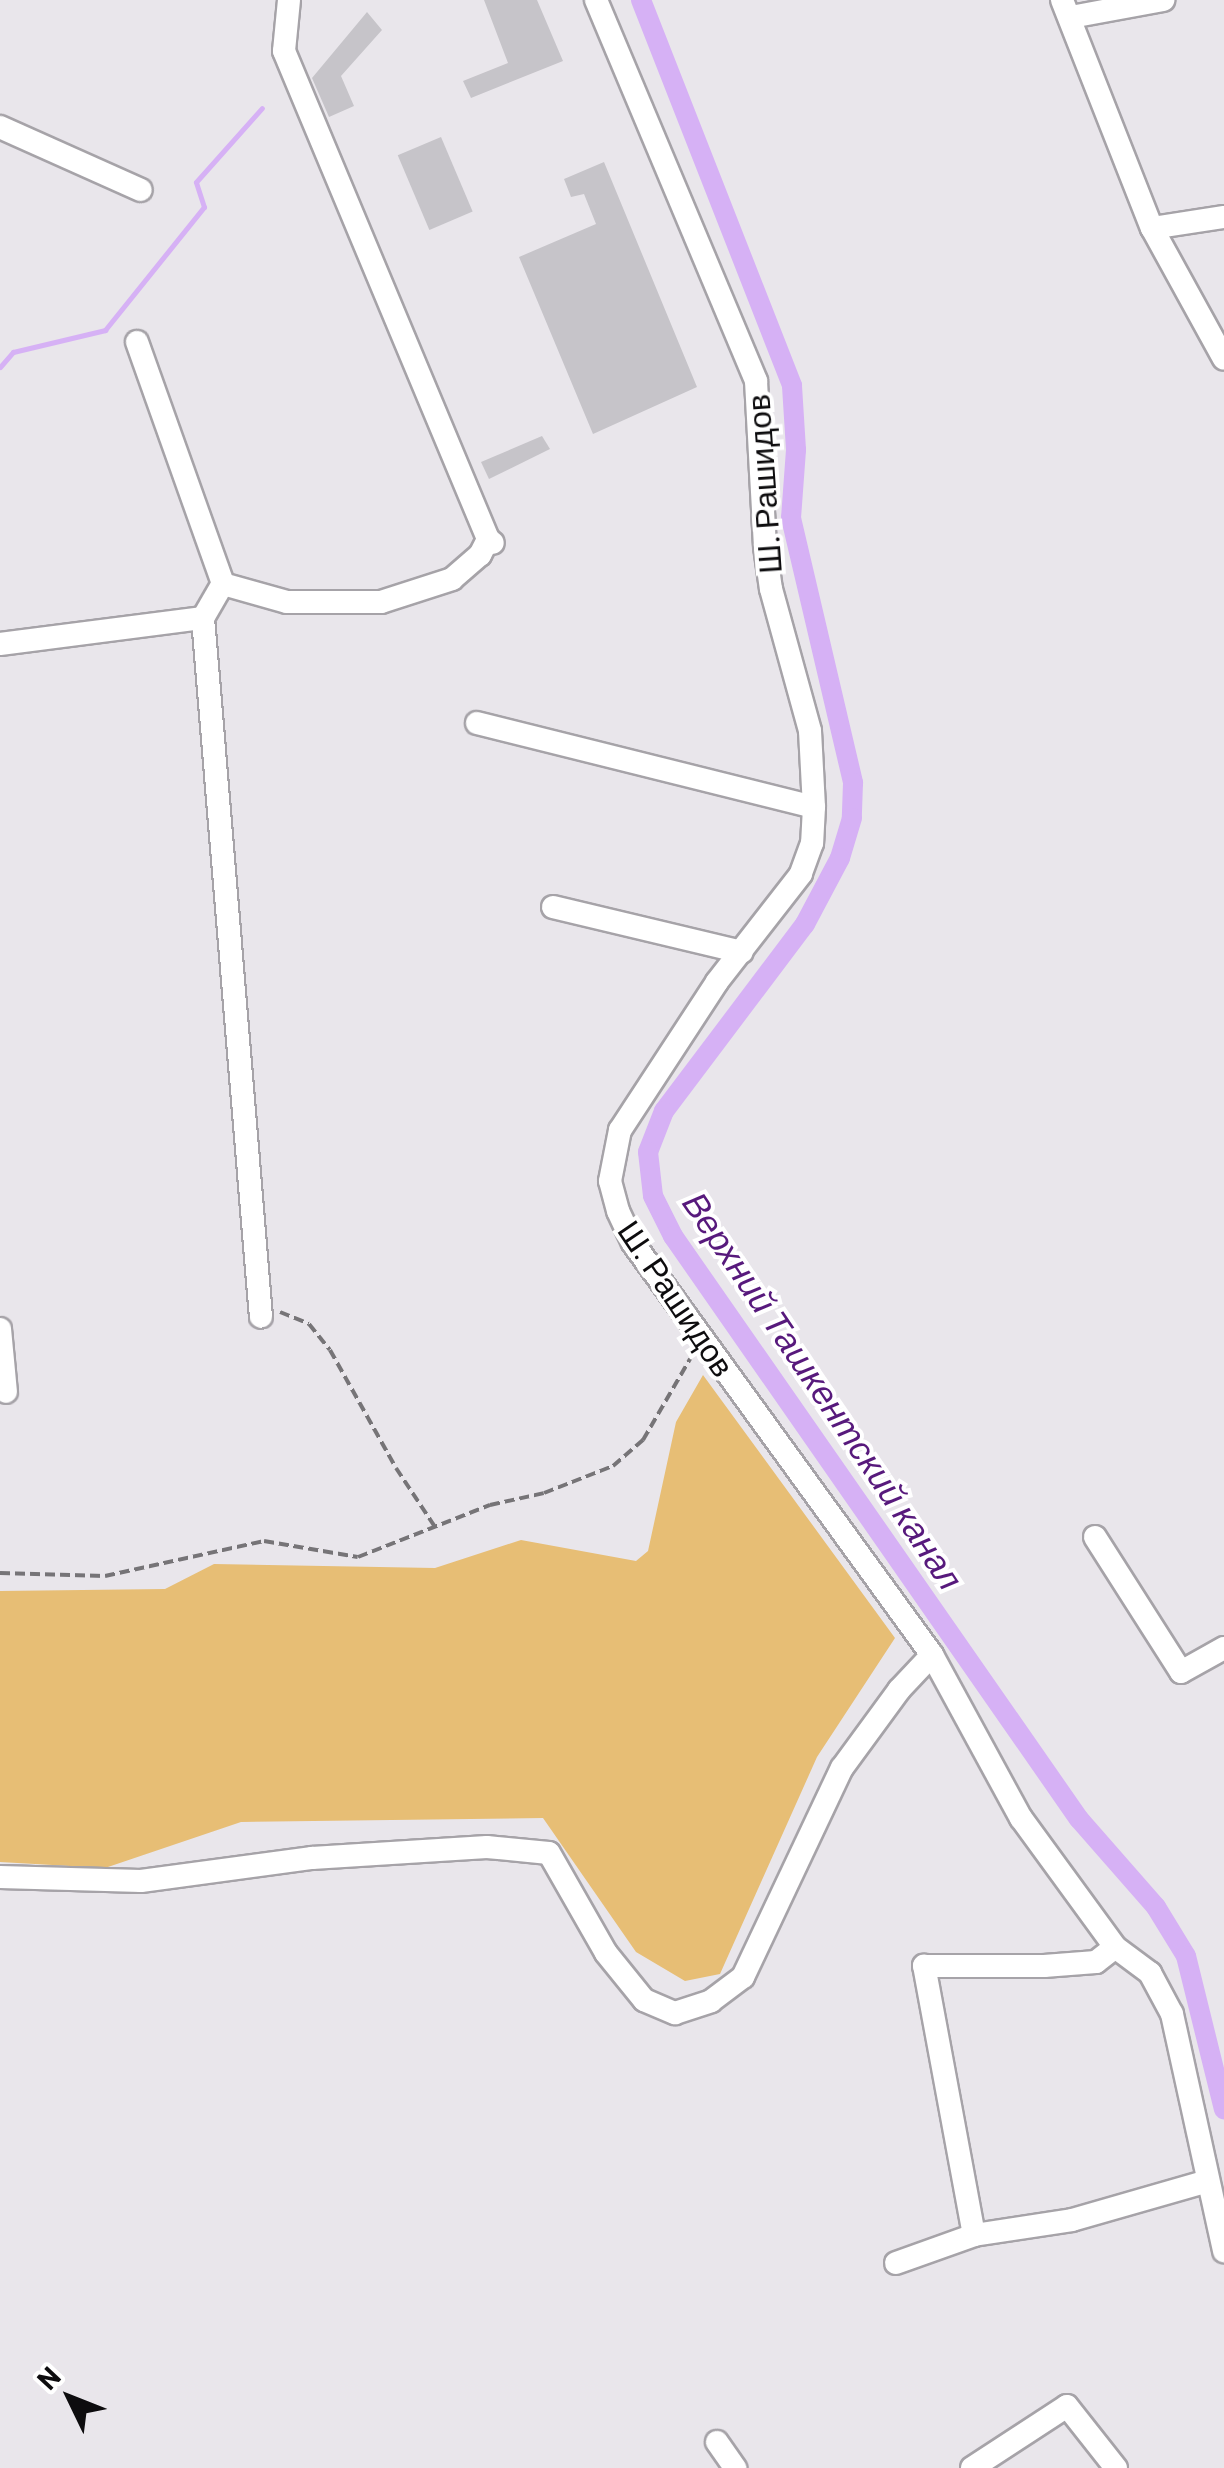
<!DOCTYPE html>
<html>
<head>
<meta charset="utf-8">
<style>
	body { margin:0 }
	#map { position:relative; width:1224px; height:2468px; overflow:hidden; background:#e9e6eb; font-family:Barlow,sans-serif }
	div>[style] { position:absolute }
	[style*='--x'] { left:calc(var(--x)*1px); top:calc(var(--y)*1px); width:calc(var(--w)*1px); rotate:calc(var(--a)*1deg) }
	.green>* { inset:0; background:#e7be75 }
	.stream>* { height:5px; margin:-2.5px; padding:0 2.5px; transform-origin:2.5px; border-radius:2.5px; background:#d6b1f5 }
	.canal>* { height:20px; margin:-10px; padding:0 10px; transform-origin:10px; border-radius:10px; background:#d6b1f5 }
	.building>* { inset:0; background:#c6c4c9; transform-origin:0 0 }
	.path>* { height:4px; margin-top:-2px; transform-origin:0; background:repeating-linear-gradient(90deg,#767477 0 10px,transparent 0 15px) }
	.roads { filter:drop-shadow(2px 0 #a6a3a8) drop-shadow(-2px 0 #a6a3a8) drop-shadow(0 2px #a6a3a8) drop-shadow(0 -2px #a6a3a8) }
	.minor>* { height:22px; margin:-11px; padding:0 11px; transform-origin:11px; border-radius:11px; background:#fff }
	span { translate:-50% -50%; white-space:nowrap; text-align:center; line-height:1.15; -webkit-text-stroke:8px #fff; paint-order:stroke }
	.street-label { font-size:32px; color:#0d0c0e }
	.water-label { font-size:35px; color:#57197c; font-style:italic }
	.north { position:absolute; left:20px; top:2348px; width:100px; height:100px; -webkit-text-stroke:8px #fff; paint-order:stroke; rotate:313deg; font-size:28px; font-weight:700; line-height:40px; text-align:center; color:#0d0c0e }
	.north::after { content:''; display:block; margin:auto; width:35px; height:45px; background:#0d0c0e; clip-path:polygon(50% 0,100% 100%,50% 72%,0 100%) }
</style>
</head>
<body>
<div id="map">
	<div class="green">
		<i style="clip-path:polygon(703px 1375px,895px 1638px,817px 1757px,720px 1974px,685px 1981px,636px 1952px,543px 1818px,241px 1822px,105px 1868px,0 1862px,0 1591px,165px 1589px,214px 1564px,435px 1568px,521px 1540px,636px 1561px,648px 1551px,676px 1422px)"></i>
	</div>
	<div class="stream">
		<i style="--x:0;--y:367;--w:20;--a:-49"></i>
		<i style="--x:13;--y:352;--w:95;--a:-13.4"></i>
		<i style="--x:105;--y:330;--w:158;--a:-51.2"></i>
		<i style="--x:204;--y:207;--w:26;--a:-108"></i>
		<i style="--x:196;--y:182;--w:99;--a:-48.3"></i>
	</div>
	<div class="canal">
		<i style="--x:641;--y:0;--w:414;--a:68.6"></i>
		<i style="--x:792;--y:386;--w:64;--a:86.4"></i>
		<i style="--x:796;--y:450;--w:68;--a:94.2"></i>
		<i style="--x:791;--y:518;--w:272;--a:76.8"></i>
		<i style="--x:853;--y:783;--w:35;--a:92"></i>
		<i style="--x:852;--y:818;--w:42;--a:106.7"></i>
		<i style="--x:840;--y:858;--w:75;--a:117.9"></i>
		<i style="--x:805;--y:924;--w:234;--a:127"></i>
		<i style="--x:664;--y:1111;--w:44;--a:111.3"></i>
		<i style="--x:648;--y:1152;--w:44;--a:83.5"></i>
		<i style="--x:653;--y:1196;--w:45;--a:63.4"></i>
		<i style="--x:673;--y:1236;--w:710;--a:55.15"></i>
		<i style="--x:1079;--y:1819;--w:117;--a:48.8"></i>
		<i style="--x:1156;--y:1907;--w:57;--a:58.5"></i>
		<i style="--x:1186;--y:1956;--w:158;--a:76.1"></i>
	</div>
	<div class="building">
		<i style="clip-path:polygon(484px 0,537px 0,563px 61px,471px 98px,463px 81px,508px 63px)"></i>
		<i style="clip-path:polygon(367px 12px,382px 30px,341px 76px,354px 106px,329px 117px,312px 78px)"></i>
		<i style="left:441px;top:137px;width:81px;height:47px;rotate:67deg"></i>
		<i style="clip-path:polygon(604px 162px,697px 387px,593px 434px,519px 257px,596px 224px,584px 194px,571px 197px,564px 179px)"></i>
		<i style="clip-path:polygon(542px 436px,550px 449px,489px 479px,481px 462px)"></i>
	</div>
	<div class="path">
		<i style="--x:280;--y:1312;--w:31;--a:22"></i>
		<i style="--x:309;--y:1324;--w:33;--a:51"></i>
		<i style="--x:330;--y:1350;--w:135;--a:60.8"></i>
		<i style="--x:396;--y:1468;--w:71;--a:56.5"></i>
		<i style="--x:0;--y:1573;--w:105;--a:1.6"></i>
		<i style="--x:105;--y:1576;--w:163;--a:-12.4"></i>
		<i style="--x:264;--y:1541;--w:95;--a:9.7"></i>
		<i style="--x:358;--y:1557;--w:142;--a:-21.5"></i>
		<i style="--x:490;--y:1505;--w:55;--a:-12.5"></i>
		<i style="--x:544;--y:1493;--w:74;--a:-21.4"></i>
		<i style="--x:613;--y:1466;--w:40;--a:-41"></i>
		<i style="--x:643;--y:1440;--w:94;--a:-59.9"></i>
	</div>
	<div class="roads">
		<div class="minor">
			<i style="--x:289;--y:0;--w:51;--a:95.6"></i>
			<i style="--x:284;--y:51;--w:529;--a:67.31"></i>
			<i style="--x:596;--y:0;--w:413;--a:67.2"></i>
			<i style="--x:756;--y:381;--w:166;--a:86.9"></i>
			<i style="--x:765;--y:547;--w:42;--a:81.9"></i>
			<i style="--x:771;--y:589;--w:147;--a:74.6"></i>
			<i style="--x:810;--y:731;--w:76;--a:87"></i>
			<i style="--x:814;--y:807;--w:36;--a:93"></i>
			<i style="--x:812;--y:843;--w:33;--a:110"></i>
			<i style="--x:801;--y:874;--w:137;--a:127.9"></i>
			<i style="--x:717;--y:982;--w:177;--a:123.2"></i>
			<i style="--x:620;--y:1130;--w:52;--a:101.1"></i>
			<i style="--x:610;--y:1181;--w:31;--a:75"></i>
			<i style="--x:618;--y:1211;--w:35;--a:65"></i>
			<i style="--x:633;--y:1243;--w:509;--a:54.03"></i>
			<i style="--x:932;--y:1655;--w:186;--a:61.4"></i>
			<i style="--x:1021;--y:1818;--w:160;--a:53.9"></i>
			<i style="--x:1115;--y:1947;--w:44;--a:36.6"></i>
			<i style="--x:1150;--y:1973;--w:47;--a:61.8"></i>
			<i style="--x:1172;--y:2014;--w:243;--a:77.6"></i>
			<i style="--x:1062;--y:0;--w:245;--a:68.5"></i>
			<i style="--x:1152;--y:228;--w:149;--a:61.2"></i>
			<i style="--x:1071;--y:17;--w:94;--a:-10.5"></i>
			<i style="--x:0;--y:127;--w:154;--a:24.1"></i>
			<i style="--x:1152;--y:228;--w:73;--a:-8.7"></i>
			<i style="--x:137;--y:342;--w:257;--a:70.4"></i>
			<i style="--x:203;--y:618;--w:701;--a:85.26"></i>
			<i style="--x:0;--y:644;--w:205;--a:-7.3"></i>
			<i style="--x:203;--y:618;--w:39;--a:-60"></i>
			<i style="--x:223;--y:584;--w:66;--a:15.7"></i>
			<i style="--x:287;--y:602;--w:94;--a:0"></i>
			<i style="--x:381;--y:602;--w:75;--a:-17.9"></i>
			<i style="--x:452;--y:579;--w:37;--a:-41"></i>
			<i style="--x:480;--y:555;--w:18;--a:-63"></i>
			<i style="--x:488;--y:539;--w:6;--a:39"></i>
			<i style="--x:477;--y:723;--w:347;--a:14"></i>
			<i style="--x:553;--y:907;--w:194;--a:13.4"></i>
			<i style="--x:0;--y:1329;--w:63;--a:84.6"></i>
			<i style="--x:1095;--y:1537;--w:160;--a:57.5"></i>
			<i style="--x:1181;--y:1672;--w:49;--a:-29.2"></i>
			<i style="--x:0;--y:1877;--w:141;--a:1.6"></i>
			<i style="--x:141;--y:1881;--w:173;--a:-7.7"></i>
			<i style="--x:312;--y:1858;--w:175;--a:-3.6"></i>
			<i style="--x:487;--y:1847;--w:62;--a:5.5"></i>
			<i style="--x:549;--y:1853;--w:115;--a:60.3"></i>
			<i style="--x:606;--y:1953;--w:60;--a:51"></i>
			<i style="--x:644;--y:2000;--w:34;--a:23"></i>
			<i style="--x:675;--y:2013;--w:38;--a:-18"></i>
			<i style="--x:711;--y:2001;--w:40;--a:-37"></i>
			<i style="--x:743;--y:1977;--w:231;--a:-64.7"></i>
			<i style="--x:842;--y:1768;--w:97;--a:-53.8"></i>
			<i style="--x:899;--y:1690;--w:48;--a:-46.7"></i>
			<i style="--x:974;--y:2235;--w:274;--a:-100.5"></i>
			<i style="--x:924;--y:1966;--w:120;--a:0"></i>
			<i style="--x:1044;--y:1966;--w:52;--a:-4.4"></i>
			<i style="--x:1096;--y:1962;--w:24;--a:-38"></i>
			<i style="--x:896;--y:2263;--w:83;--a:-19.7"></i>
			<i style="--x:974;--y:2235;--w:99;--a:-8.7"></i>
			<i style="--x:1072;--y:2220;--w:141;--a:-16"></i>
			<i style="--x:717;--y:2442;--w:32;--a:55"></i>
			<i style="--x:972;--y:2468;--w:113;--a:-33.1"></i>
			<i style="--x:1067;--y:2406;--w:79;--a:51.7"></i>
		</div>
	</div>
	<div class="street-label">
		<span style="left:763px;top:484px;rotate:-94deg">Ш. Рашидов</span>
		<span style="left:677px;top:1298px;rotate:56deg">Ш. Рашидов</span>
	</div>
	<div class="water-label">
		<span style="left:824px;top:1390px;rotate:56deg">Верхний Ташкентский канал</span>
	</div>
	<div class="north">N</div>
</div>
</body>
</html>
